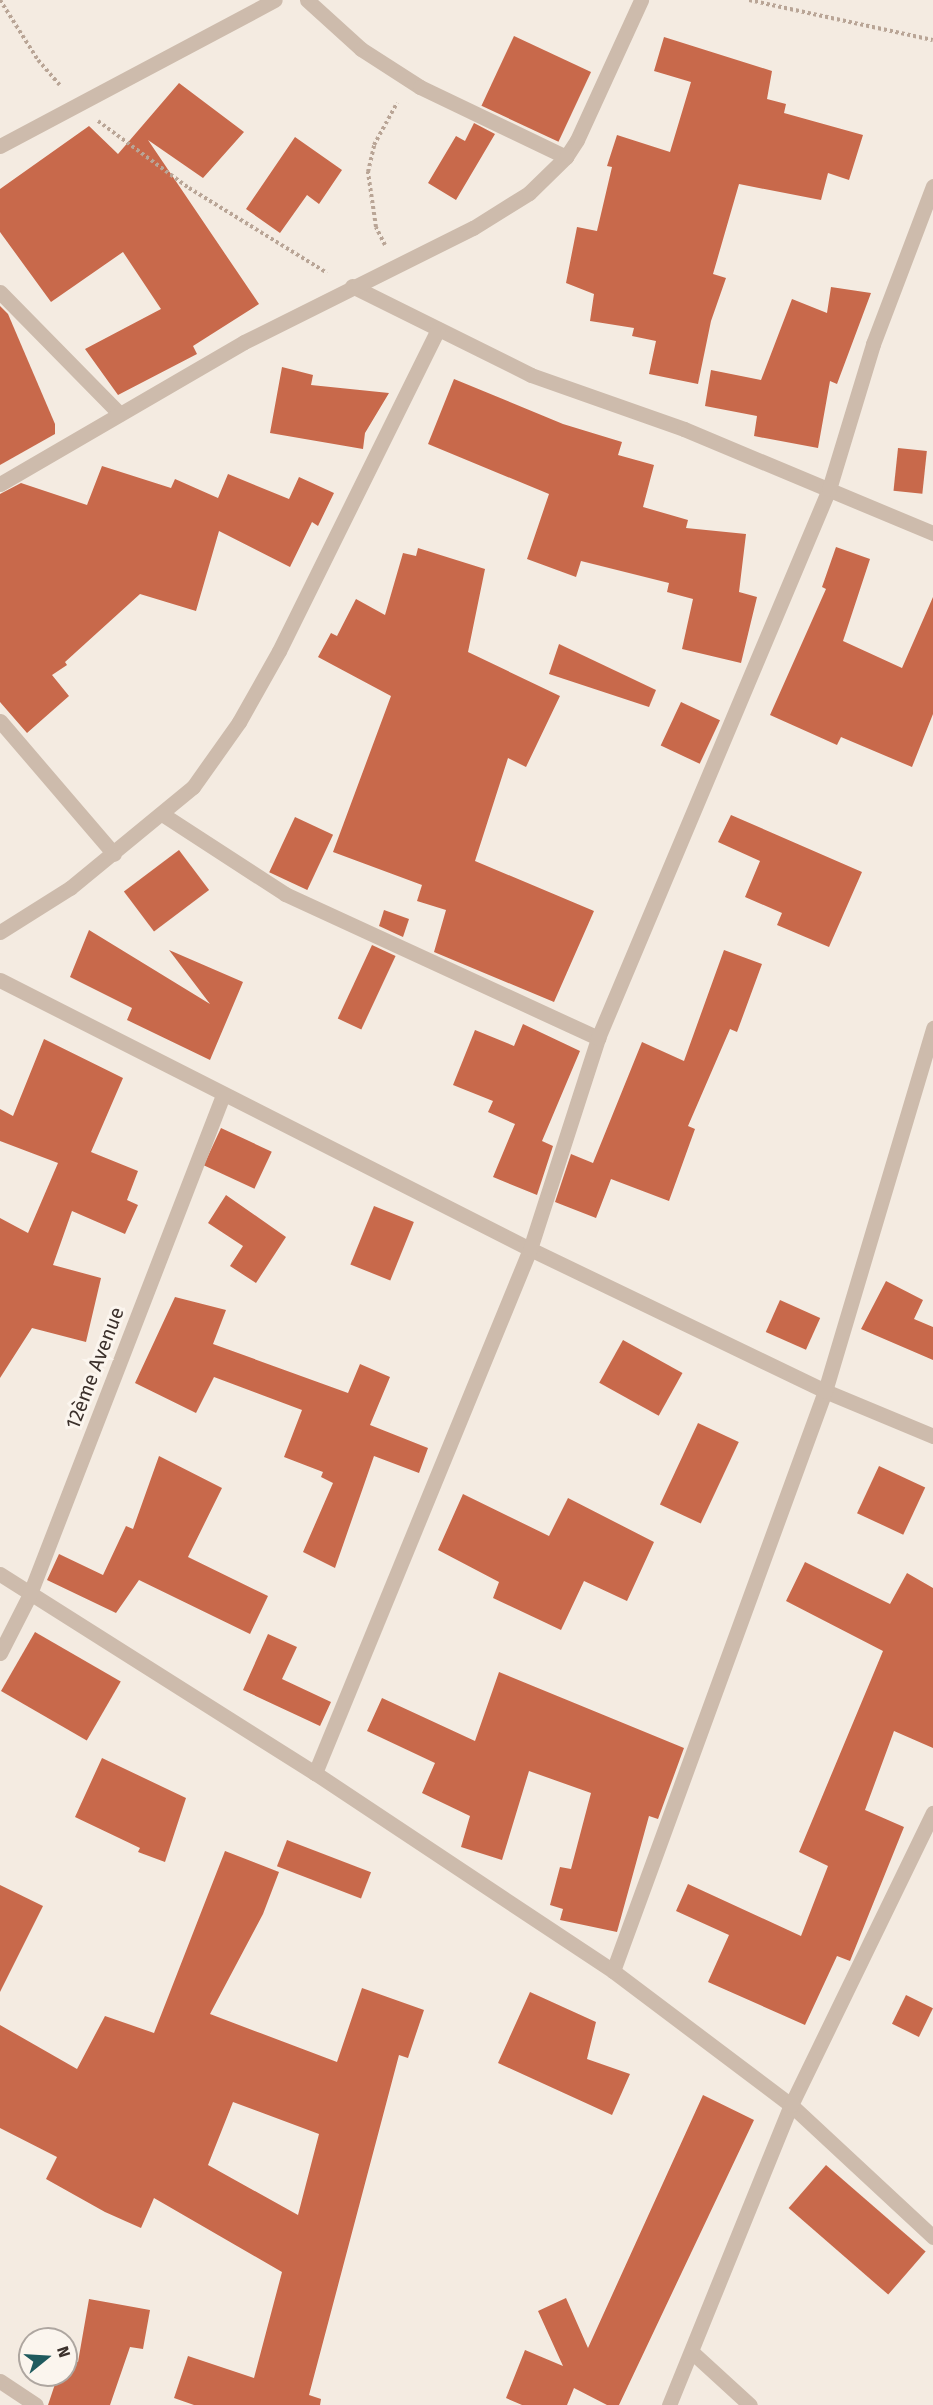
<!DOCTYPE html>
<html>
<head>
<meta charset="utf-8">
<style>
	body { margin:0 }
	#map { position:relative; width:933px; height:2405px; overflow:hidden; background:#f4ebe1; font-family:"Fira Sans",sans-serif }
	div>[style] { position:absolute }
	[style*='--x'] { left:calc(var(--x)*1px); top:calc(var(--y)*1px); width:calc(var(--w)*1px); rotate:calc(var(--a)*1deg) }
	.building>* { inset:0; background:#c8694b; transform-origin:0 0 }
	.path>* { height:4px; margin-top:-2px; transform-origin:0; background:repeating-linear-gradient(90deg,#b9a596 0 3px,transparent 0 6px) }
	.street>* { height:15px; margin:-7.5px; padding:0 7.5px; transform-origin:7.5px; border-radius:7.5px; background:#cdbbac }
	span { translate:-50% -50%; white-space:nowrap; text-align:center; line-height:1.15; -webkit-text-stroke:6px #fbf5ee; paint-order:stroke }
	.street-label { font-size:20px; color:#3b302b }
	.north { position:absolute; left:18px; top:2327px; width:60px; height:60px; box-sizing:border-box; background:#fbf5ee; border:2px solid #aea6a0; border-radius:50%; rotate:72deg; font-size:16px; font-weight:700; line-height:24px; text-align:center; color:#3b302b }
	.north::after { content:''; display:block; margin:auto; width:21px; height:27px; background:#1f5a5e; clip-path:polygon(50% 0,100% 100%,50% 72%,0 100%) }
</style>
</head>
<body>
<div id="map">
	<div class="building">
		<i style="left:514px;top:36px;width:85px;height:77px;rotate:25deg"></i>
		<i style="clip-path:polygon(664px 37px,772px 71px,767px 99px,786px 104px,784px 113px,863px 135px,849px 180px,828px 173px,821px 200px,739px 184px,713px 274px,726px 278px,711px 321px,698px 384px,649px 374px,656px 341px,632px 336px,634px 328px,590px 321px,594px 294px,566px 283px,577px 227px,597px 231px,612px 167px,607px 166px,617px 135px,670px 152px,691px 82px,654px 71px)"></i>
		<i style="clip-path:polygon(179px 83px,244px 132px,203px 178px,148px 140px,259px 304px,193px 346px,197px 354px,118px 395px,85px 349px,161px 309px,123px 252px,51px 302px,0 232px,0 189px,89px 126px,118px 154px)"></i>
		<i style="clip-path:polygon(474px 123px,495px 134px,456px 200px,428px 183px,456px 136px,465px 141px)"></i>
		<i style="clip-path:polygon(295px 137px,342px 170px,319px 204px,307px 195px,280px 233px,246px 209px)"></i>
		<i style="clip-path:polygon(831px 287px,871px 293px,837px 384px,830px 381px,818px 448px,754px 436px,757px 416px,705px 406px,711px 370px,761px 380px,792px 299px,827px 313px)"></i>
		<i style="clip-path:polygon(0 306px,8px 314px,55px 424px,55px 434px,0 465px)"></i>
		<i style="clip-path:polygon(282px 367px,313px 375px,311px 385px,389px 393px,365px 433px,363px 449px,270px 433px)"></i>
		<i style="clip-path:polygon(454px 379px,563px 424px,622px 442px,618px 455px,654px 465px,643px 507px,688px 520px,686px 528px,746px 534px,739px 592px,757px 597px,741px 663px,682px 649px,693px 599px,667px 592px,669px 583px,581px 561px,576px 577px,527px 559px,549px 494px,428px 444px)"></i>
		<i style="left:898px;top:448px;width:29px;height:43px;rotate:6deg"></i>
		<i style="clip-path:polygon(102px 466px,171px 488px,175px 479px,218px 498px,228px 474px,289px 499px,299px 477px,334px 493px,318px 526px,312px 522px,290px 567px,219px 531px,196px 611px,140px 594px,65px 662px,67px 665px,52px 675px,69px 696px,27px 733px,0 702px,0 494px,21px 483px,87px 505px)"></i>
		<i style="clip-path:polygon(836px 547px,870px 559px,843px 641px,902px 668px,933px 597px,933px 714px,912px 767px,841px 737px,837px 745px,770px 715px,826px 589px,822px 587px)"></i>
		<i style="clip-path:polygon(418px 548px,485px 569px,468px 652px,560px 696px,526px 767px,508px 758px,475px 861px,594px 911px,554px 1002px,434px 952px,446px 910px,417px 901px,422px 885px,333px 852px,391px 696px,318px 657px,331px 633px,337px 636px,356px 599px,385px 615px,403px 553px,416px 556px)"></i>
		<i style="clip-path:polygon(559px 644px,656px 690px,649px 707px,549px 674px)"></i>
		<i style="left:681px;top:702px;width:43px;height:48px;rotate:25deg"></i>
		<i style="clip-path:polygon(731px 815px,862px 872px,829px 947px,777px 925px,782px 913px,745px 897px,760px 861px,718px 842px)"></i>
		<i style="left:295px;top:817px;width:42px;height:61px;rotate:25deg"></i>
		<i style="left:179px;top:850px;width:50px;height:69px;rotate:53deg"></i>
		<i style="clip-path:polygon(384px 910px,409px 919px,403px 937px,379px 926px)"></i>
		<i style="clip-path:polygon(89px 930px,210px 1004px,169px 950px,243px 982px,210px 1060px,127px 1020px,132px 1008px,70px 977px)"></i>
		<i style="left:372px;top:945px;width:26px;height:81px;rotate:25deg"></i>
		<i style="clip-path:polygon(724px 950px,762px 964px,737px 1032px,730px 1029px,688px 1126px,695px 1129px,669px 1201px,611px 1179px,596px 1218px,555px 1202px,571px 1154px,593px 1163px,642px 1042px,684px 1061px)"></i>
		<i style="clip-path:polygon(523px 1024px,580px 1051px,542px 1141px,553px 1146px,537px 1195px,493px 1177px,515px 1124px,488px 1112px,493px 1101px,453px 1085px,475px 1030px,514px 1046px)"></i>
		<i style="clip-path:polygon(44px 1039px,123px 1078px,91px 1152px,138px 1171px,127px 1200px,138px 1205px,125px 1234px,72px 1211px,53px 1265px,101px 1278px,86px 1342px,32px 1328px,0 1378px,0 1218px,28px 1233px,58px 1163px,0 1141px,0 1109px,13px 1116px)"></i>
		<i style="left:221px;top:1128px;width:56px;height:41px;rotate:25deg"></i>
		<i style="clip-path:polygon(226px 1195px,286px 1237px,256px 1283px,230px 1266px,243px 1246px,208px 1223px)"></i>
		<i style="left:374px;top:1206px;width:43px;height:63px;rotate:22deg"></i>
		<i style="clip-path:polygon(886px 1281px,923px 1300px,914px 1319px,933px 1327px,933px 1360px,861px 1329px)"></i>
		<i style="clip-path:polygon(175px 1297px,226px 1310px,213px 1344px,348px 1393px,360px 1364px,390px 1377px,370px 1425px,428px 1448px,419px 1473px,374px 1456px,335px 1568px,303px 1552px,333px 1483px,321px 1477px,323px 1472px,284px 1457px,302px 1410px,214px 1377px,196px 1413px,135px 1383px)"></i>
		<i style="left:780px;top:1300px;width:44px;height:35px;rotate:24deg"></i>
		<i style="left:623px;top:1340px;width:68px;height:49px;rotate:29deg"></i>
		<i style="left:698px;top:1423px;width:45px;height:90px;rotate:25deg"></i>
		<i style="clip-path:polygon(159px 1456px,222px 1488px,188px 1557px,268px 1596px,250px 1634px,139px 1580px,116px 1613px,47px 1580px,59px 1554px,103px 1575px,126px 1526px,133px 1529px)"></i>
		<i style="left:879px;top:1466px;width:51px;height:52px;rotate:25deg"></i>
		<i style="clip-path:polygon(463px 1494px,549px 1536px,568px 1498px,654px 1542px,627px 1601px,584px 1581px,561px 1630px,493px 1598px,499px 1582px,438px 1550px)"></i>
		<i style="clip-path:polygon(805px 1562px,890px 1604px,907px 1573px,933px 1588px,933px 1748px,894px 1731px,865px 1810px,904px 1827px,850px 1961px,837px 1956px,805px 2025px,708px 1982px,729px 1935px,676px 1911px,688px 1884px,801px 1936px,828px 1866px,799px 1852px,883px 1651px,786px 1601px)"></i>
		<i style="left:35px;top:1632px;width:99px;height:68px;rotate:30deg"></i>
		<i style="clip-path:polygon(268px 1634px,297px 1647px,282px 1679px,331px 1702px,320px 1726px,243px 1690px)"></i>
		<i style="clip-path:polygon(499px 1672px,684px 1748px,658px 1819px,649px 1816px,617px 1932px,560px 1920px,563px 1909px,550px 1905px,560px 1867px,571px 1869px,591px 1793px,529px 1771px,502px 1860px,461px 1847px,470px 1816px,422px 1793px,435px 1763px,367px 1731px,382px 1698px,475px 1741px)"></i>
		<i style="clip-path:polygon(102px 1758px,186px 1798px,165px 1862px,138px 1852px,140px 1848px,75px 1817px)"></i>
		<i style="left:287px;top:1840px;width:90px;height:28px;rotate:21deg"></i>
		<i style="clip-path:polygon(evenodd,225px 1851px,279px 1872px,263px 1914px,210px 2014px,337px 2062px,362px 1988px,424px 2010px,408px 2058px,399px 2055px,309px 2395px,321px 2399px,320px 2405px,194px 2405px,174px 2398px,188px 2356px,254px 2378px,282px 2272px,154px 2198px,141px 2228px,105px 2212px,46px 2179px,57px 2157px,0 2128px,0 2025px,77px 2069px,105px 2016px,154px 2033px,225px 1851px,233px 2102px,319px 2134px,298px 2215px,208px 2165px,233px 2102px)"></i>
		<i style="clip-path:polygon(0 1885px,43px 1906px,0 1992px)"></i>
		<i style="clip-path:polygon(530px 1992px,596px 2022px,587px 2059px,630px 2074px,612px 2115px,498px 2063px)"></i>
		<i style="left:906px;top:1995px;width:30px;height:32px;rotate:26deg"></i>
		<i style="clip-path:polygon(703px 2095px,754px 2120px,619px 2405px,607px 2405px,574px 2388px,567px 2405px,522px 2405px,506px 2398px,525px 2350px,563px 2366px,538px 2311px,566px 2298px,588px 2348px)"></i>
		<i style="left:826px;top:2165px;width:132px;height:57px;rotate:41deg"></i>
		<i style="clip-path:polygon(89px 2299px,150px 2310px,143px 2349px,130px 2347px,110px 2405px,48px 2405px,58px 2375px,66px 2375px,66px 2358px,78px 2362px)"></i>
	</div>
	<div class="path">
		<i style="--x:0;--y:0;--w:71;--a:57.7"></i>
		<i style="--x:38;--y:60;--w:33;--a:49"></i>
		<i style="--x:749;--y:0;--w:188;--a:12.3"></i>
		<i style="--x:98;--y:121;--w:113;--a:36.4"></i>
		<i style="--x:189;--y:188;--w:162;--a:31.6"></i>
		<i style="--x:385;--y:245;--w:20;--a:-117"></i>
		<i style="--x:376;--y:227;--w:56;--a:-98.3"></i>
		<i style="--x:368;--y:172;--w:28;--a:-77"></i>
		<i style="--x:374;--y:145;--w:48;--a:-61.3"></i>
	</div>
	<div class="street">
		<i style="--x:307;--y:0;--w:73;--a:42.2"></i>
		<i style="--x:361;--y:49;--w:70;--a:32.8"></i>
		<i style="--x:420;--y:87;--w:162;--a:25.6"></i>
		<i style="--x:0;--y:146;--w:311;--a:-28"></i>
		<i style="--x:352;--y:286;--w:200;--a:26.4"></i>
		<i style="--x:531;--y:375;--w:162;--a:19.4"></i>
		<i style="--x:684;--y:429;--w:270;--a:22.7"></i>
		<i style="--x:0;--y:292;--w:171;--a:45.5"></i>
		<i style="--x:0;--y:484;--w:282;--a:-30.2"></i>
		<i style="--x:244;--y:342;--w:256;--a:-26.5"></i>
		<i style="--x:473;--y:228;--w:66;--a:-32"></i>
		<i style="--x:529;--y:193;--w:52;--a:-44.2"></i>
		<i style="--x:566;--y:157;--w:20;--a:-57"></i>
		<i style="--x:577;--y:140;--w:154;--a:-65.4"></i>
		<i style="--x:0;--y:721;--w:175;--a:49.4"></i>
		<i style="--x:162;--y:814;--w:147;--a:33"></i>
		<i style="--x:285;--y:894;--w:345;--a:24.7"></i>
		<i style="--x:0;--y:932;--w:83;--a:-32.2"></i>
		<i style="--x:70;--y:888;--w:159;--a:-39.4"></i>
		<i style="--x:193;--y:787;--w:80;--a:-54.7"></i>
		<i style="--x:239;--y:722;--w:81;--a:-60.6"></i>
		<i style="--x:279;--y:651;--w:359;--a:-63.7"></i>
		<i style="--x:0;--y:980;--w:594;--a:26.91"></i>
		<i style="--x:530;--y:1249;--w:327;--a:25.7"></i>
		<i style="--x:825;--y:1391;--w:117;--a:22.6"></i>
		<i style="--x:0;--y:1574;--w:373;--a:32.3"></i>
		<i style="--x:315;--y:1773;--w:358;--a:33.6"></i>
		<i style="--x:613;--y:1971;--w:223;--a:37"></i>
		<i style="--x:791;--y:2105;--w:194;--a:42.9"></i>
		<i style="--x:0;--y:1653;--w:64;--a:-63"></i>
		<i style="--x:29;--y:1596;--w:537;--a:-68.83"></i>
		<i style="--x:315;--y:1773;--w:566;--a:-67.69"></i>
		<i style="--x:530;--y:1249;--w:222;--a:-72.1"></i>
		<i style="--x:598;--y:1038;--w:596;--a:-67.18"></i>
		<i style="--x:829;--y:489;--w:152;--a:-73.1"></i>
		<i style="--x:873;--y:344;--w:169;--a:-69.2"></i>
		<i style="--x:613;--y:1971;--w:618;--a:-69.92"></i>
		<i style="--x:825;--y:1391;--w:379;--a:-73.4"></i>
		<i style="--x:693;--y:2353;--w:77;--a:42.4"></i>
		<i style="--x:0;--y:2381;--w:43;--a:33.7"></i>
		<i style="--x:669;--y:2405;--w:324;--a:-67.9"></i>
		<i style="--x:791;--y:2105;--w:325;--a:-64.1"></i>
	</div>
	<div class="street-label">
		<span style="left:95px;top:1368px;rotate:-69deg">12ème Avenue</span>
	</div>
	<div class="north">N</div>
</div>
</body>
</html>
